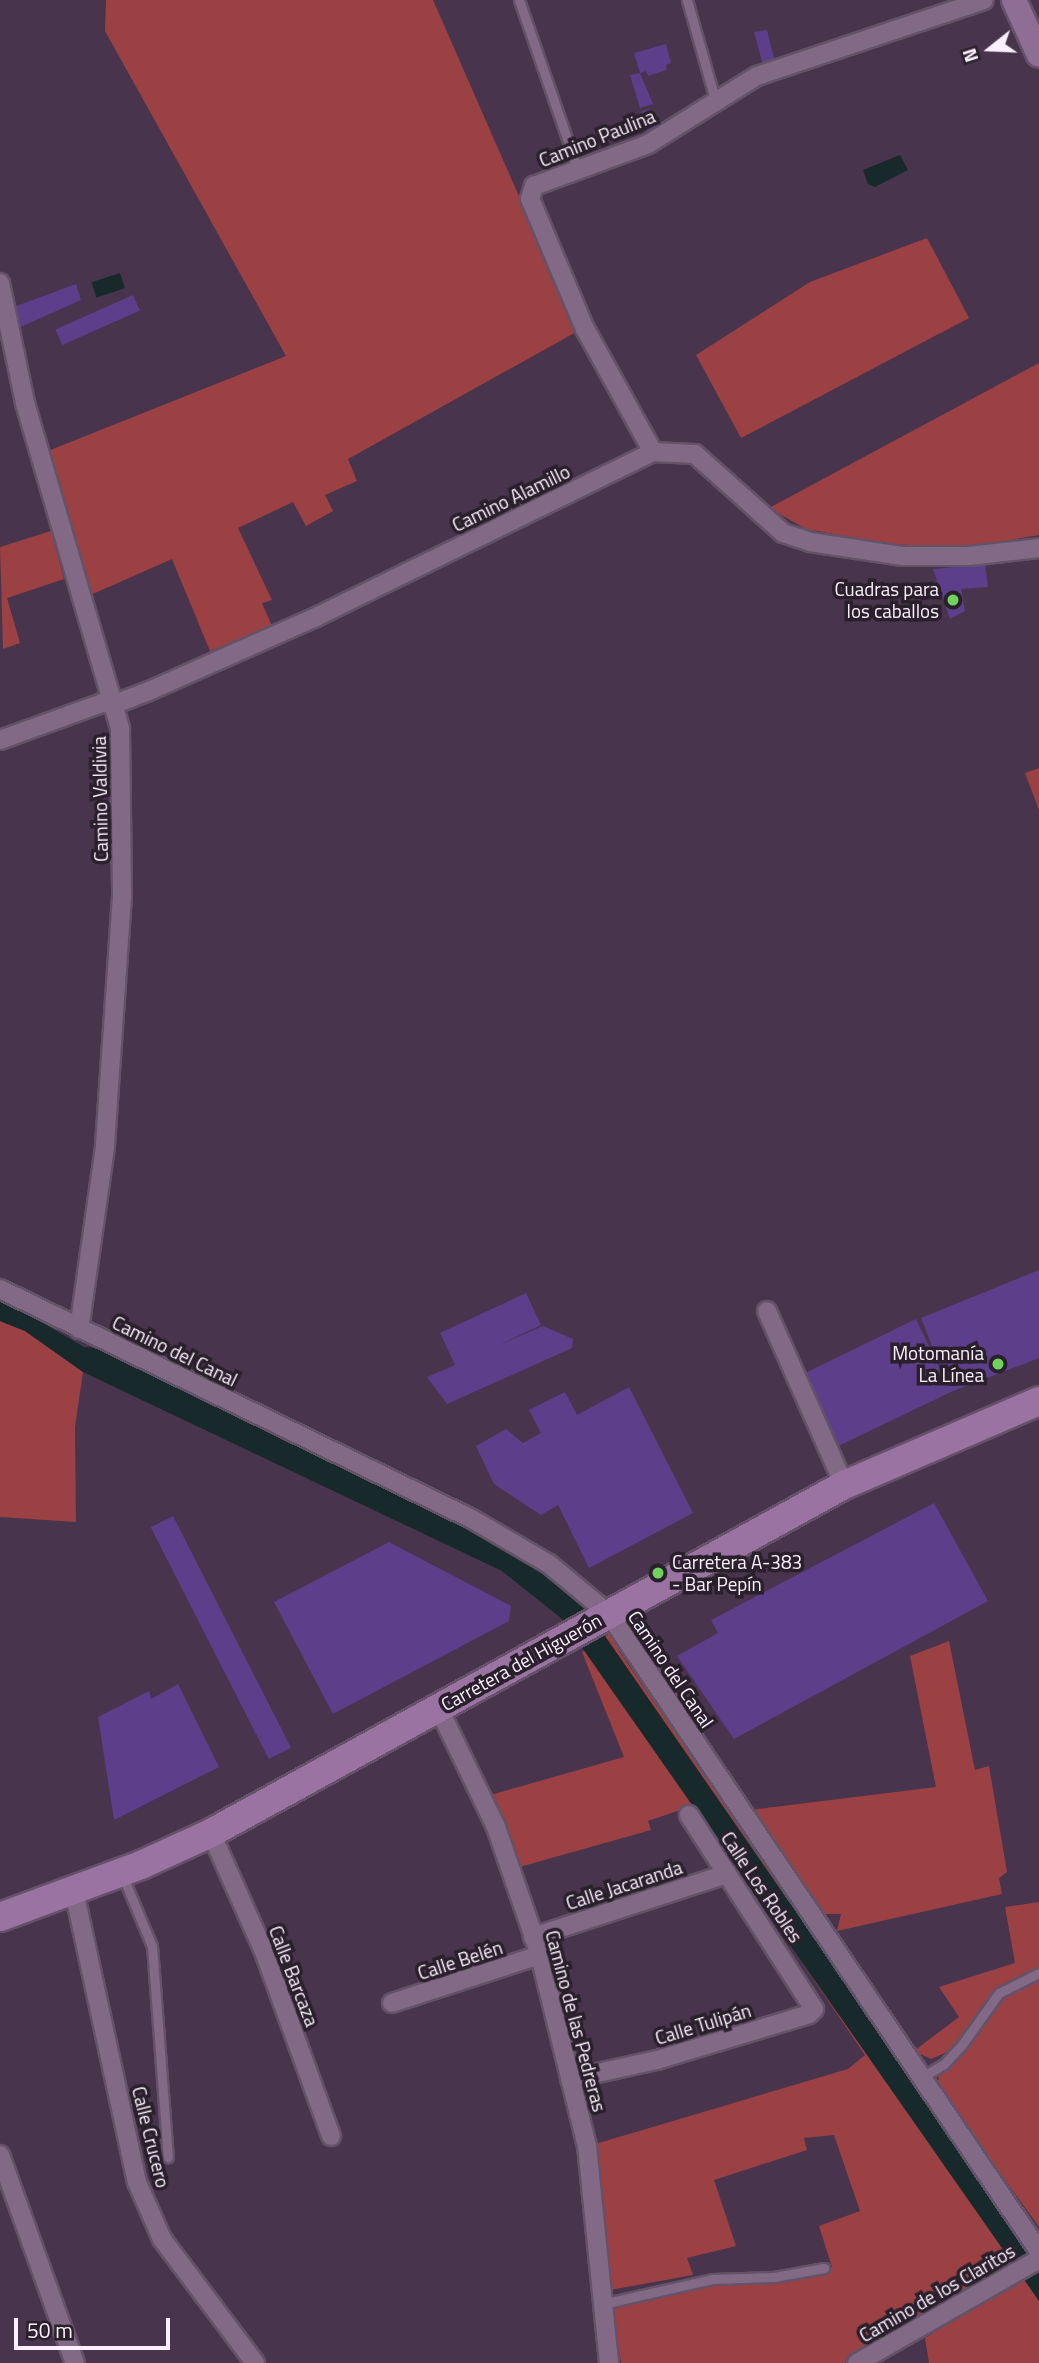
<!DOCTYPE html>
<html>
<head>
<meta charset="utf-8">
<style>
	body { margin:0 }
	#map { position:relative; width:1039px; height:2363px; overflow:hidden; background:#49344d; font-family:"Titillium Web",sans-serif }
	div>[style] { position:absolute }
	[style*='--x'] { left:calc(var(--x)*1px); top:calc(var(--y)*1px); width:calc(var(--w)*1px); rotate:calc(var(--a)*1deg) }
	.green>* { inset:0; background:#9b4043 }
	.water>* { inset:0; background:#17292a; transform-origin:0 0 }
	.building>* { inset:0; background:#5d3e8a; transform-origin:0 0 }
	.roads { filter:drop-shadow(2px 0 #645268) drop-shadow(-2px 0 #645268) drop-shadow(0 2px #645268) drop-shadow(0 -2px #645268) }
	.lane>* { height:9px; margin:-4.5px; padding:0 4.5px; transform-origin:4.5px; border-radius:4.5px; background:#826a86 }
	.street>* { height:18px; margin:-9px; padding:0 9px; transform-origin:9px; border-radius:9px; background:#826a86 }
	.secondary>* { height:24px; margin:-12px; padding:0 12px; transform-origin:12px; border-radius:12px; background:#8e6e94 }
	.primary>* { height:28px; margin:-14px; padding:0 14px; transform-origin:14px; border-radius:14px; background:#9a73a2 }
	.dots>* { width:19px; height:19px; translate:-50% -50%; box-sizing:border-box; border:4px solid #29202b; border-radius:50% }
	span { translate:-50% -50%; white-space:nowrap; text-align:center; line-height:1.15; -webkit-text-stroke:7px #29202b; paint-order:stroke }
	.street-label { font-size:19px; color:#fcefff }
	.poi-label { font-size:19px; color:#fcefff }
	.right { translate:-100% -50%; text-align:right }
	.left { translate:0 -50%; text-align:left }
	.north { position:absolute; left:955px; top:14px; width:70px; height:70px; -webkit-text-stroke:5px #29202b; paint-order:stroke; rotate:252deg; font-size:19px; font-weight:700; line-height:28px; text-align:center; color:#fcefff }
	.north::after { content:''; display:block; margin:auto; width:24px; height:32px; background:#fcefff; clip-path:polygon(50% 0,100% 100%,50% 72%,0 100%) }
	.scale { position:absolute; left:14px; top:2318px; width:156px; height:32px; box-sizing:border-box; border:4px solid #fcefff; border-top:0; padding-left:9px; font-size:21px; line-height:24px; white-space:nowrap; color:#fcefff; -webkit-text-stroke:5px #29202b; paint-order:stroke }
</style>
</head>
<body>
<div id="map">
	<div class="green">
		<i style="clip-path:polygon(106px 0,433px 0,578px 331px,348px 459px,357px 481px,325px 495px,333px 511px,306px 526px,293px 502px,238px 528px,272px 600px,262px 603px,272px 626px,210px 651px,172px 559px,86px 597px,43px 453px,286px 356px,105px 31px)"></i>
		<i style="clip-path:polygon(927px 238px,969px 318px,741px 438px,696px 355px,810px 282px)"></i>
		<i style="clip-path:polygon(1039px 363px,1039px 535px,966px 548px,889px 544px,806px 529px,769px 508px)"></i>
		<i style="clip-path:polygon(51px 531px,64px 579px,7px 598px,20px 643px,3px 649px,0 547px)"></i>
		<i style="clip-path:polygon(1039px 768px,1039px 810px,1025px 773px)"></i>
		<i style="clip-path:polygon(0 1321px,25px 1331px,83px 1372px,75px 1427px,76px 1522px,0 1517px)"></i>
		<i style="clip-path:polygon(611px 1632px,619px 1651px,1036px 2256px,844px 2363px,621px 2363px,612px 2309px,710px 2285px,775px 2281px,832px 2267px,819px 2226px,860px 2211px,834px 2135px,804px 2138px,807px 2150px,714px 2180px,736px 2246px,687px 2258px,693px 2275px,610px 2290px,592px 2145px,848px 2069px,865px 2055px,695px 1805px,648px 1821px,651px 1830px,516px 1868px,487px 1796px,624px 1757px,582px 1652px)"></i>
		<i style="clip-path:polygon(949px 1641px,975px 1770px,989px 1766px,1007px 1872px,999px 1878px,1002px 1894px,837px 1931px,841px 1914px,821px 1914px,750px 1810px,936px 1787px,910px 1656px)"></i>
		<i style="clip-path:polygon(1039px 1902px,1039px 1967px,996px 1989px,952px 2050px,931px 2059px,914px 2051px,959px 2017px,939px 1987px,1015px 1963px,1005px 1907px)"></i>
		<i style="clip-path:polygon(1039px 1978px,1039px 2227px,937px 2085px,939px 2075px,960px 2058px,992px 2006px)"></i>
		<i style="clip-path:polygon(1024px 2278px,1039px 2301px,1039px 2363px,929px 2363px,925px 2338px)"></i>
	</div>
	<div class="water">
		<i style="clip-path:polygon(900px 155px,908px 170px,875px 187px,868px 184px,863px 170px)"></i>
		<i style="left:120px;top:273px;width:16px;height:30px;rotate:72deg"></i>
		<i style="clip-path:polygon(0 1298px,84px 1347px,100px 1348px,447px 1513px,534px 1560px,578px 1597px,1031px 2251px,1039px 2263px,1039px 2301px,562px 1619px,502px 1571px,83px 1372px,25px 1331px,0 1321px)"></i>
	</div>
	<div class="building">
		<i style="clip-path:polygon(767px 30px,774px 58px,763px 65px,754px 32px)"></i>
		<i style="clip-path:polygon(666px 44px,671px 63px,666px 65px,667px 70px,648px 76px,646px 71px,640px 73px,634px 53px)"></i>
		<i style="clip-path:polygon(640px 73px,653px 104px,640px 108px,630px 75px)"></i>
		<i style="left:649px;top:109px;width:21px;height:8px;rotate:73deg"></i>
		<i style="clip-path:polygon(76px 284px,81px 300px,16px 329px,11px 308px)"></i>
		<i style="left:133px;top:295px;width:17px;height:85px;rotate:66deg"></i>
		<i style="clip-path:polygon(985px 564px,988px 587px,961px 589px,965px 611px,950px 619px,933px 569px)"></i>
		<i style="clip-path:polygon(1039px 1270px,1039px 1358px,951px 1392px,836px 1447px,801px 1375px,916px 1319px,947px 1384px,921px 1318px)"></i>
		<i style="clip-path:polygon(526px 1293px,541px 1325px,497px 1346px,543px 1326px,573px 1339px,572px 1348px,447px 1404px,427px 1377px,455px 1365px,440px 1333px)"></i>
		<i style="clip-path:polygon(629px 1387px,693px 1513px,589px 1568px,558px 1505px,541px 1515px,494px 1484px,476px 1446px,506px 1429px,523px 1443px,541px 1433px,529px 1410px,565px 1392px,577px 1415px)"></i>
		<i style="clip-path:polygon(934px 1503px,988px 1601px,734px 1739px,677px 1656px,718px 1633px,711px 1620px)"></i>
		<i style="left:173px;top:1516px;width:260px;height:25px;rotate:63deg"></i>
		<i style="clip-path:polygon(389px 1542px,511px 1606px,509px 1621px,333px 1714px,274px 1602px)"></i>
		<i style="clip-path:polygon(178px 1684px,219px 1767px,114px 1820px,98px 1717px,149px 1691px,151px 1699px)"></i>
	</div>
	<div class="roads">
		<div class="lane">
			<i style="--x:519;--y:0;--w:180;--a:70.9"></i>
			<i style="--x:687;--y:0;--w:107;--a:74.3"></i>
			<i style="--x:123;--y:1877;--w:75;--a:67.2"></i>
			<i style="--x:152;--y:1946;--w:212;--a:85.7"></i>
			<i style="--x:920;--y:2078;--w:28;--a:-30"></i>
			<i style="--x:944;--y:2064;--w:25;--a:-47"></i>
			<i style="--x:961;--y:2046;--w:65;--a:-54.4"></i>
			<i style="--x:999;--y:1993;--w:45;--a:-26.6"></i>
			<i style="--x:602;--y:2304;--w:114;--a:-12.7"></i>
			<i style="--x:713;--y:2279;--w:61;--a:-1.9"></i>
			<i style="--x:774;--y:2277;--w:51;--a:-10.2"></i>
		</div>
		<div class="street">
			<i style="--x:0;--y:283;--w:123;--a:78.2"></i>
			<i style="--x:25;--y:403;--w:339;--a:73.7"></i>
			<i style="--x:120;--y:728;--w:168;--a:89.3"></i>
			<i style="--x:122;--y:896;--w:252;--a:93.9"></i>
			<i style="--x:105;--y:1147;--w:184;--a:98.1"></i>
			<i style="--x:653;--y:452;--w:141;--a:-118.9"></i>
			<i style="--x:585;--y:329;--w:141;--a:-112.9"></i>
			<i style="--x:530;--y:199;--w:14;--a:-73"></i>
			<i style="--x:534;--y:186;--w:121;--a:-20.2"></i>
			<i style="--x:648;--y:144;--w:128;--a:-32"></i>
			<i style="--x:757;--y:76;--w:239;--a:-18.5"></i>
			<i style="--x:0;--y:740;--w:109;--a:-19.9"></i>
			<i style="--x:102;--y:703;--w:13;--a:4"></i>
			<i style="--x:115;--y:704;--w:36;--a:-21"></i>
			<i style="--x:149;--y:691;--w:183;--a:-23.9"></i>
			<i style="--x:316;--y:617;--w:375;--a:-26.1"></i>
			<i style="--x:653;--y:452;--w:42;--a:2.7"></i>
			<i style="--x:695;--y:454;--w:118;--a:41.9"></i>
			<i style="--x:783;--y:533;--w:28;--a:18"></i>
			<i style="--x:810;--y:542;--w:94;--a:8.6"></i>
			<i style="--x:903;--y:556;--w:66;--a:0"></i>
			<i style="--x:969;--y:556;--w:70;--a:-6.5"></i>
			<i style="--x:0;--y:1289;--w:525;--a:25.98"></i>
			<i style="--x:472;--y:1519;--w:89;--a:30.3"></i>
			<i style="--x:549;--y:1564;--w:78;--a:39.8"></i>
			<i style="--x:609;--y:1614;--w:769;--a:55.98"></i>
			<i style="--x:767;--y:1311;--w:190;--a:66.1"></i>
			<i style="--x:438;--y:1707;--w:133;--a:64.2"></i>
			<i style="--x:496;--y:1827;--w:135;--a:71"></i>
			<i style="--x:540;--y:1955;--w:197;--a:76.2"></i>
			<i style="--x:587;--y:2146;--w:218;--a:84.2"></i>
			<i style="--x:211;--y:1833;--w:127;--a:65.9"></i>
			<i style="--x:263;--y:1949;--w:199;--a:70"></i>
			<i style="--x:74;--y:1891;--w:298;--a:77.8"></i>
			<i style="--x:137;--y:2182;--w:62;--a:66.3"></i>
			<i style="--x:162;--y:2239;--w:155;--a:53.1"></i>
			<i style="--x:533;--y:1937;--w:204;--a:-18"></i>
			<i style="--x:392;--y:2003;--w:156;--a:-18"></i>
			<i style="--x:570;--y:2079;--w:89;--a:-12.3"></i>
			<i style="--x:657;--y:2060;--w:159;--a:-16.8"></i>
			<i style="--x:809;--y:2014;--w:7;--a:-45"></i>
			<i style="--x:814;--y:2009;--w:231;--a:-122.8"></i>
			<i style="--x:0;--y:2155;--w:221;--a:70.2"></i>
			<i style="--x:857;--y:2363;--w:210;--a:-29.7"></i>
		</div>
		<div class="secondary">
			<i style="--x:1014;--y:0;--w:60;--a:65.6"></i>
		</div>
		<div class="primary">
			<i style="--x:0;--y:1917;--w:150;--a:-20.2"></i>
			<i style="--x:141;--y:1865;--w:77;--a:-24.6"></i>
			<i style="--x:211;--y:1833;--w:722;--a:-28.8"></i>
			<i style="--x:844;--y:1485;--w:212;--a:-23.3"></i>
		</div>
	</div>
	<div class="dots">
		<i style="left:953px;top:600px;background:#71d35e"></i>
		<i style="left:998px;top:1364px;background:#71d35e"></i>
		<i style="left:658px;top:1573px;background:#71d35e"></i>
	</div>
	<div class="street-label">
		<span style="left:597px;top:138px;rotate:-22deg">Camino Paulina</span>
		<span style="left:511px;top:498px;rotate:-26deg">Camino Alamillo</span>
		<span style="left:100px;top:799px;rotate:-91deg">Camino Valdivia</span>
		<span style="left:175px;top:1351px;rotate:26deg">Camino del Canal</span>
		<span style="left:521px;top:1662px;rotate:-29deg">Carretera del Higuerón</span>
		<span style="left:671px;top:1669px;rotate:56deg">Camino del Canal</span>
		<span style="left:624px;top:1885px;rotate:-18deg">Calle Jacaranda</span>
		<span style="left:762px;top:1887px;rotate:56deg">Calle Los Robles</span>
		<span style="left:460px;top:1960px;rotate:-18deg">Calle Belén</span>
		<span style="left:294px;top:1976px;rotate:69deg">Calle Barcaza</span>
		<span style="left:576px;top:2021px;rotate:75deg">Camino de las Pedreras</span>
		<span style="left:703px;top:2024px;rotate:-17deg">Calle Tulipán</span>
		<span style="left:151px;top:2137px;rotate:76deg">Calle Crucero</span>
		<span style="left:937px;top:2293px;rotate:-30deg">Camino de los Claritos</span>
	</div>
	<div class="poi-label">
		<span class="right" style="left:939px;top:600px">Cuadras para<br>los caballos</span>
		<span class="right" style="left:984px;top:1364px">Motomanía<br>La Línea</span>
		<span class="left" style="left:672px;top:1573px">Carretera A-383<br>- Bar Pepín</span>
	</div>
	<div class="north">N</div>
	<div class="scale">50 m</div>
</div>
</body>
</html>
